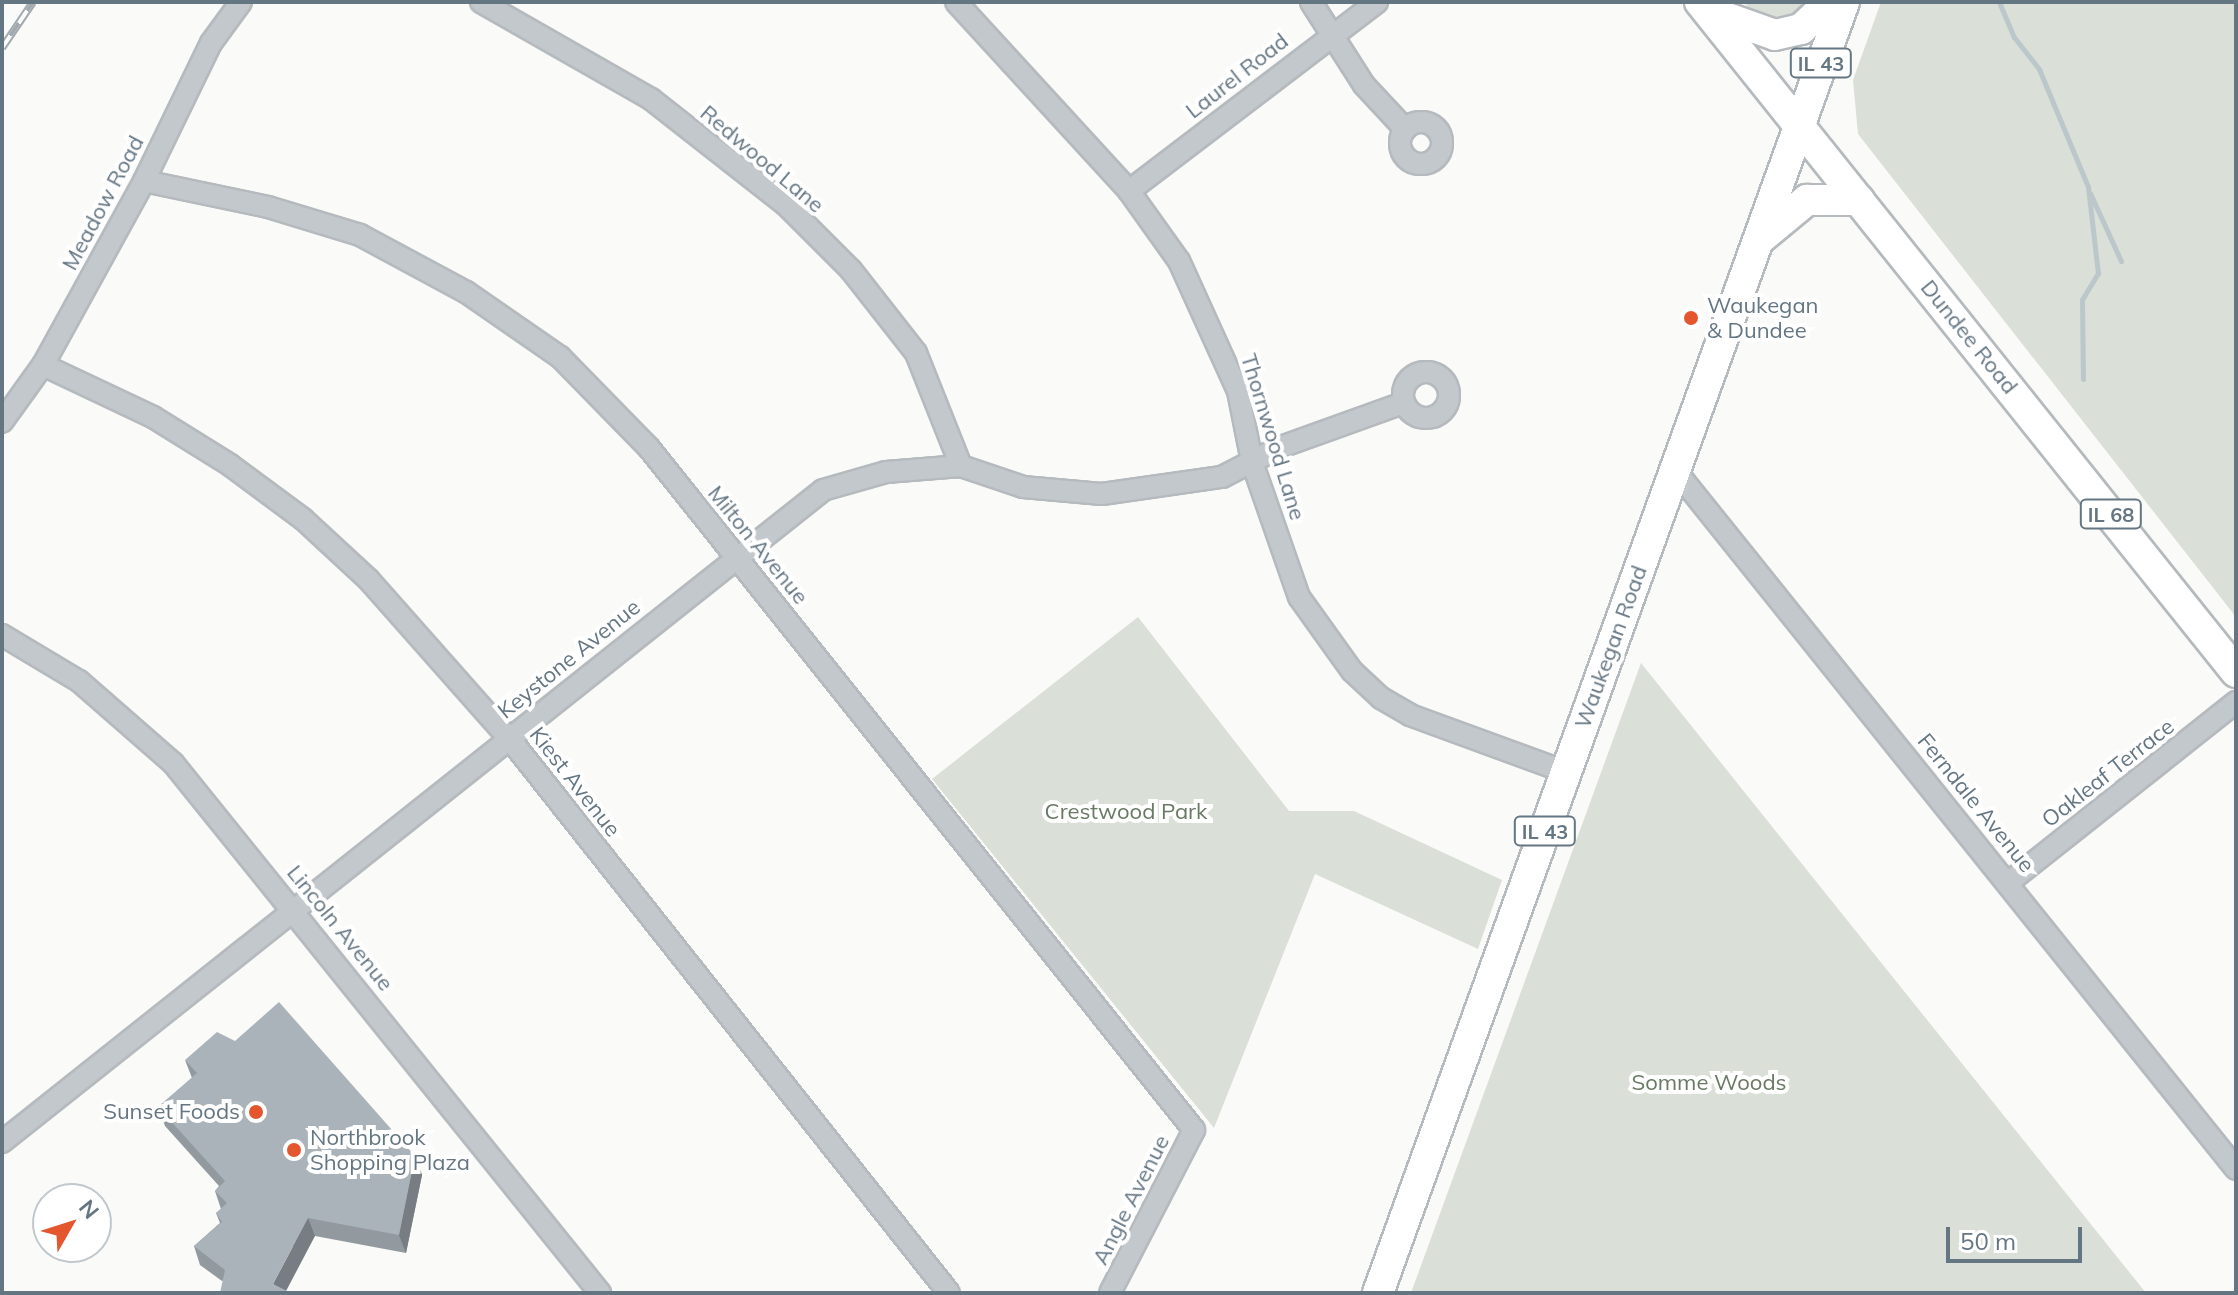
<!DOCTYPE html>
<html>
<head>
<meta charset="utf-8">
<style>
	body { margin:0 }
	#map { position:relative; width:2238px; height:1295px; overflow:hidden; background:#fafaf8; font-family:Mulish,sans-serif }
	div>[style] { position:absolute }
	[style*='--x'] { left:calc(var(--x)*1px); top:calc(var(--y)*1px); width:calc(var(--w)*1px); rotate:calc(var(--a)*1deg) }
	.green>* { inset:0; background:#dadfd7 }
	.stream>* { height:5px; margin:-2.5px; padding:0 2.5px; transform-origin:2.5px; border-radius:2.5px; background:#bbc7cb }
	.roads { filter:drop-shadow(2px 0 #b5babe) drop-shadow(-2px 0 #b5babe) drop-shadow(0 2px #b5babe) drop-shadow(0 -2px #b5babe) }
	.minor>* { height:20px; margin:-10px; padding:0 10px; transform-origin:10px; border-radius:10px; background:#c3c8cc }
	.minor>.ring { margin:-10px; padding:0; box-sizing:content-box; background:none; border:20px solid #c3c8cc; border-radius:50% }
	.primary>* { height:30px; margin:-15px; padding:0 15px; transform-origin:15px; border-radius:15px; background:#fff }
	.rail>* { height:8px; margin-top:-4px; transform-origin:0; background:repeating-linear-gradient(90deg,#fff 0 15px,#a2aab0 0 30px); box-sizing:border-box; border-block:2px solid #a2aab0 }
	.wall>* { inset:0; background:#929a9f }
	.shaded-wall>* { inset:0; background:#777d82 }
	.building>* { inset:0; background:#aab3b9 }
	.dots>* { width:22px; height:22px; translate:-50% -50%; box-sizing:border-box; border:4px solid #fff; border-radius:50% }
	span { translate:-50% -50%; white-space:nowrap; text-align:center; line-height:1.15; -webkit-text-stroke:8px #fff; paint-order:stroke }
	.shield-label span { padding:2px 6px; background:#fff; border:2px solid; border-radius:6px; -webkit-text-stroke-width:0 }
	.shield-label { font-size:20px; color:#657683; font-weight:700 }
	.street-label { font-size:22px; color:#657683 }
	.poi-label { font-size:22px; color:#657683 }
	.left { translate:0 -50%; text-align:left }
	.right { translate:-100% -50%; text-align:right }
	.park-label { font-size:22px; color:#687a64 }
	.frame { position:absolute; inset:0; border:4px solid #657683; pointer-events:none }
	.north { position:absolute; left:32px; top:1183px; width:80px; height:80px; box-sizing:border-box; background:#fff; border:2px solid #c1c8cd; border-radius:50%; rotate:51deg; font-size:22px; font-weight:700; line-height:32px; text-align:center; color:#657683 }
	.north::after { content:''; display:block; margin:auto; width:28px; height:36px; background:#e4572e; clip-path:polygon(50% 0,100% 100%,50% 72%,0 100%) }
	.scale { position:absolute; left:1946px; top:1227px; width:136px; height:36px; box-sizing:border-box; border:4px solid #657683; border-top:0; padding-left:10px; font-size:24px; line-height:28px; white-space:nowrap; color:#657683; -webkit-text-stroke:6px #fff; paint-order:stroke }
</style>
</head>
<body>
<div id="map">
	<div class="green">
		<i style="clip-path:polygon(1744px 2px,1802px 2px,1794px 23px,1762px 25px)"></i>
		<i style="clip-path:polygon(1881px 2px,2236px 2px,2236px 617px,1858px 134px,1853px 80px)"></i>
		<i style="clip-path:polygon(1138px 617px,1289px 811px,1354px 811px,1502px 880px,1478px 949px,1315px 874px,1214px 1128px,932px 779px)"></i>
		<i style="clip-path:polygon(1641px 663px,2146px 1293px,1411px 1293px)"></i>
	</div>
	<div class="stream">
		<i style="--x:1999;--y:2;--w:38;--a:67"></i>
		<i style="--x:2014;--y:37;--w:41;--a:52"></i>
		<i style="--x:2039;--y:69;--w:128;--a:67.4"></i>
		<i style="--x:2088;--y:187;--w:87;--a:83.4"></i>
		<i style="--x:2098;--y:273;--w:31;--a:121"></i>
		<i style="--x:2082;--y:300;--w:79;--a:89.3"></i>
		<i style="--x:2090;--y:193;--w:75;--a:65.5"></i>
	</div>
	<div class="roads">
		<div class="minor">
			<i style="--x:481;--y:2;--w:196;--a:29.7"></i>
			<i style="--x:651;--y:99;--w:170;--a:38.1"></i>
			<i style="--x:785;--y:204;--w:93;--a:45"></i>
			<i style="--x:851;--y:270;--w:105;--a:51.9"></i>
			<i style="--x:916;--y:353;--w:122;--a:68.3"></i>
			<i style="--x:956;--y:2;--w:256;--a:47.5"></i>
			<i style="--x:1129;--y:191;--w:86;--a:54.5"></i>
			<i style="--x:1179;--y:261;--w:143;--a:65.6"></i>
			<i style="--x:1238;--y:391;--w:72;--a:78.8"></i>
			<i style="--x:1252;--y:462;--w:143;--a:70.8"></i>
			<i style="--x:1299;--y:597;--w:91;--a:54.4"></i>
			<i style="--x:1352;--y:671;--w:40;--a:43"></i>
			<i style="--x:1381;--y:698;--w:34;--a:30"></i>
			<i style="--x:1410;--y:715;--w:166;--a:20.1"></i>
			<i style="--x:1311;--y:2;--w:98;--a:57.4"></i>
			<i style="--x:1364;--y:85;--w:60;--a:47"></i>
			<i class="ring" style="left:1400px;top:122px;width:22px;height:22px"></i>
			<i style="--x:144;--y:181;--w:127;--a:11.8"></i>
			<i style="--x:268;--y:207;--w:96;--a:16.9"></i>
			<i style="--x:360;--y:235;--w:120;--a:28.3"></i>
			<i style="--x:466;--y:292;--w:114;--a:34.7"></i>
			<i style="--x:560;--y:357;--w:127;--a:45.6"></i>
			<i style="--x:649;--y:448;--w:873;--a:51.37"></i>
			<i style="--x:1194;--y:1130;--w:183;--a:117.3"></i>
			<i style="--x:1129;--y:191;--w:312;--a:-37.3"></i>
			<i style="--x:43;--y:365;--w:122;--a:25.3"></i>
			<i style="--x:153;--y:417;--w:91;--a:31.9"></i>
			<i style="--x:230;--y:465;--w:91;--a:36.5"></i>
			<i style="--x:303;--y:519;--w:90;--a:42.7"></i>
			<i style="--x:369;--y:580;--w:211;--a:48.5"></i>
			<i style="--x:509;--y:738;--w:708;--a:51.59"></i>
			<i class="ring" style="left:1403px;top:372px;width:26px;height:26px"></i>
			<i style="--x:2;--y:422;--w:70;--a:-54.3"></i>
			<i style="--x:43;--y:365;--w:210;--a:-61.2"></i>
			<i style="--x:144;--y:181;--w:153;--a:-64.1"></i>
			<i style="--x:211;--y:43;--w:51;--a:-53.8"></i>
			<i style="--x:1675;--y:470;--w:896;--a:51.25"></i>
			<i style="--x:2;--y:635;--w:90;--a:30.9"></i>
			<i style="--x:79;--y:681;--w:125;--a:41.1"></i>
			<i style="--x:173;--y:763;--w:681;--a:51.14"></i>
			<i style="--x:2009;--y:882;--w:290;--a:-38.4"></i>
			<i style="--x:2;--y:1142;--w:1048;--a:-38.45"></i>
			<i style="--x:823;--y:490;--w:66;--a:-15.9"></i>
			<i style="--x:886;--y:472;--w:75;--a:-4.6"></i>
			<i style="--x:961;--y:466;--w:65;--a:18.7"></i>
			<i style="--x:1023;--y:487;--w:79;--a:5.1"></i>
			<i style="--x:1102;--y:494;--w:121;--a:-8.1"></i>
			<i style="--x:1222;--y:477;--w:63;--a:-27.4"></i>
			<i style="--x:1278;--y:448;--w:133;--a:-19.8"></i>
		</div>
		<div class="primary">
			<i style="--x:1700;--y:2;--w:858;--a:51.34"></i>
			<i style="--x:1708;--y:11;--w:71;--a:19.7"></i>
			<i style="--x:1775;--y:35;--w:27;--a:-13"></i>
			<i style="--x:1801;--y:29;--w:40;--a:-43"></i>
			<i style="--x:1761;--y:238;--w:60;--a:-39.6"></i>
			<i style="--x:1807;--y:200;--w:52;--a:0"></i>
			<i style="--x:1378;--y:1293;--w:1373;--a:-70.15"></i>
		</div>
	</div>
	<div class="rail">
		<i style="--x:2;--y:48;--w:55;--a:-56"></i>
	</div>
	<div class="wall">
		<i style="clip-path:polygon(185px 1060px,415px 1156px,422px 1175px,406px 1253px,315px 1236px,222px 1281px,200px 1265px,194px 1246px,220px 1223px,216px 1213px,221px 1209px,215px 1191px,219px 1186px,165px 1126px,158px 1107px,192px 1078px)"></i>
	</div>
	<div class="shaded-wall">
		<i style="clip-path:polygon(415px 1156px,422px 1175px,406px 1253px,399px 1235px)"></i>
		<i style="clip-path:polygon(308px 1218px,315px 1236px,285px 1293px,273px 1284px)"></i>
	</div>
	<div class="building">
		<i style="clip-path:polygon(279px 1002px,415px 1156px,399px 1235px,308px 1218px,273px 1284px,291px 1293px,220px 1293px,225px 1270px,194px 1246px,222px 1222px,216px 1213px,227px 1203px,215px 1191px,225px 1181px,158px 1107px,197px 1073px,185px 1060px,217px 1032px,235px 1041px)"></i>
	</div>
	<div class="dots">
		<i style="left:1691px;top:318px;background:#e4572e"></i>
		<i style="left:256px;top:1112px;background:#e4572e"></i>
		<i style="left:294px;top:1150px;background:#e4572e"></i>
	</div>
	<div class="shield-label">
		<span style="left:1821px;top:63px">IL 43</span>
		<span style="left:2111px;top:514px">IL 68</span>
		<span style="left:1545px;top:831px">IL 43</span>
	</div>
	<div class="street-label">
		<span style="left:1237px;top:76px;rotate:-38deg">Laurel Road</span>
		<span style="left:762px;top:159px;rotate:40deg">Redwood Lane</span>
		<span style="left:103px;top:203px;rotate:-62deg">Meadow Road</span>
		<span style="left:1969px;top:337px;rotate:51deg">Dundee Road</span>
		<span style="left:1273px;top:437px;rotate:73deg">Thornwood Lane</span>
		<span style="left:758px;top:545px;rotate:51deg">Milton Avenue</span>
		<span style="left:1611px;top:647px;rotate:-70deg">Waukegan Road</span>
		<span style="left:569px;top:659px;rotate:-39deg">Keystone Avenue</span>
		<span style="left:2108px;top:773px;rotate:-38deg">Oakleaf Terrace</span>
		<span style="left:575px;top:782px;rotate:52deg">Kiest Avenue</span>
		<span style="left:1976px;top:803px;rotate:51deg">Ferndale Avenue</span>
		<span style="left:340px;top:928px;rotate:51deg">Lincoln Avenue</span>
		<span style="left:1131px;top:1200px;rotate:-63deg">Angle Avenue</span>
	</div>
	<div class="poi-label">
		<span class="left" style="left:1707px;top:318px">Waukegan<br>&amp; Dundee</span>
		<span class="right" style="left:240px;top:1112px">Sunset Foods</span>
		<span class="left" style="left:310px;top:1150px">Northbrook<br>Shopping Plaza</span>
	</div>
	<div class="park-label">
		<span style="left:1126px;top:812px">Crestwood Park</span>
		<span style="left:1709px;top:1083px">Somme Woods</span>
	</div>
	<div class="frame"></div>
	<div class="north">N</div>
	<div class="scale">50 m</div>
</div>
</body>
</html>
